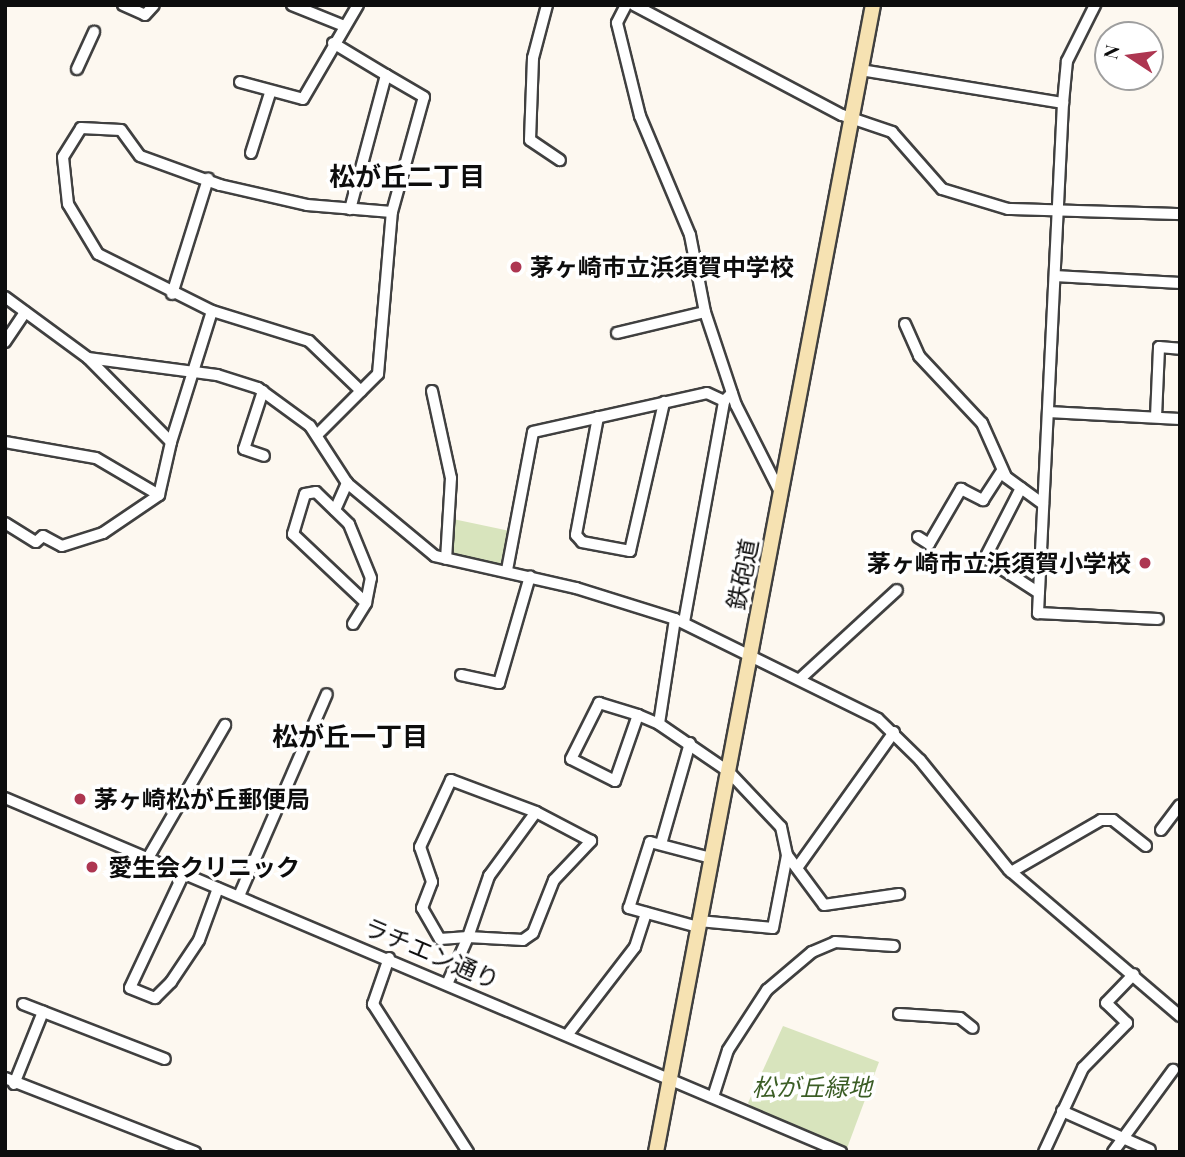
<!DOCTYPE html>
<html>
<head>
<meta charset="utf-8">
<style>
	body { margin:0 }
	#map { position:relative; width:1185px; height:1157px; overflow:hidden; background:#fdf8f0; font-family:"Playfair Display","Noto Sans JP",serif }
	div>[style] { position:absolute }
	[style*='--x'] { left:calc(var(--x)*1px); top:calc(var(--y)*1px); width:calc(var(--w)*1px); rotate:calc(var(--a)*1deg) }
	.green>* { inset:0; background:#d8e4bd; transform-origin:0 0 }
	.roads { filter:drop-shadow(2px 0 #404040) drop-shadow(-2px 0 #404040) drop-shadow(0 2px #404040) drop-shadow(0 -2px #404040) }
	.street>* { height:10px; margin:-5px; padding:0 5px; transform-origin:5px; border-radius:5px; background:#fff }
	.secondary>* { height:14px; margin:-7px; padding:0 7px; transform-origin:7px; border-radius:7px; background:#f6e2b2 }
	.dots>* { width:19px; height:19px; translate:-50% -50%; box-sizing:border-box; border:4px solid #fff; border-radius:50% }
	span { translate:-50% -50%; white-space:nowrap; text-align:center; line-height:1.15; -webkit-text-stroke:7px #fff; paint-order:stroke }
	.poi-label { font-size:24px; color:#0d0d0d; font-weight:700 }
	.left { translate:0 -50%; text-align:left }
	.right { translate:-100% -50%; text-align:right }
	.street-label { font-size:24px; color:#0d0d0d }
	.park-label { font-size:24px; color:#3b5d25; font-style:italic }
	.neighbourhood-label { font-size:26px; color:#0d0d0d; font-weight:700 }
	.frame { position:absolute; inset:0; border:7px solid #0d0d0d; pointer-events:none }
	.north { position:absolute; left:1094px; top:21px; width:70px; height:70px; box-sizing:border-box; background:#fff; border:2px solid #9e9e9e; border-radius:50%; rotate:283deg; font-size:19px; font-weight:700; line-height:28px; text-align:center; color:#0d0d0d }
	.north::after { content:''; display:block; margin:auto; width:24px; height:32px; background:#ad3651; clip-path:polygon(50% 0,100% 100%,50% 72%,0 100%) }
</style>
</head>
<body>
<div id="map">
	<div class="green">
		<i style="left:453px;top:519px;width:57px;height:35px;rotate:12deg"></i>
		<i style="clip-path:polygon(783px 1026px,879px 1062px,846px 1151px,763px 1118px,748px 1103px)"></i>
	</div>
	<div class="roads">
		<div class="street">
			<i style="--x:123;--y:5;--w:24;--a:24"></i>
			<i style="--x:145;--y:15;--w:13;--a:-48"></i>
			<i style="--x:292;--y:5;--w:56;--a:22"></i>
			<i style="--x:547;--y:5;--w:55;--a:104.8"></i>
			<i style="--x:533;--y:58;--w:82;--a:92.1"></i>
			<i style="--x:530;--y:140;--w:36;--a:34"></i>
			<i style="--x:626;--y:5;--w:20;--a:117"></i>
			<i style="--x:617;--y:23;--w:96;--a:76.1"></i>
			<i style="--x:640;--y:116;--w:129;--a:67.2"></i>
			<i style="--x:690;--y:235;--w:78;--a:79"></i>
			<i style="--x:705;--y:312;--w:98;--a:71.6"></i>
			<i style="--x:736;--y:405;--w:97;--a:63.2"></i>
			<i style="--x:634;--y:5;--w:235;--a:27.9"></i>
			<i style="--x:842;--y:115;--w:53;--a:18.8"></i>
			<i style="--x:892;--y:132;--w:76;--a:48.7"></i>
			<i style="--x:942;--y:189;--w:69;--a:16.9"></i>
			<i style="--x:1008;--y:209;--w:172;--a:1.7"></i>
			<i style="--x:333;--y:43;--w:62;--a:31.1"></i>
			<i style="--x:77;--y:69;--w:41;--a:-65.3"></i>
			<i style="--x:861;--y:70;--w:205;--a:9.3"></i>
			<i style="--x:1063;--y:103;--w:511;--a:92.81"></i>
			<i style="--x:1038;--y:613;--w:120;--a:2.9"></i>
			<i style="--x:240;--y:82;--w:65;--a:15.1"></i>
			<i style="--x:303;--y:99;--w:109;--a:-59.7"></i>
			<i style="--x:1063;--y:103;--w:42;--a:-84.6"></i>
			<i style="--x:1067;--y:61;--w:63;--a:-63.4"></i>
			<i style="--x:251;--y:153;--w:63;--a:-72.4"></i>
			<i style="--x:1055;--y:276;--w:125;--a:3.2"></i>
			<i style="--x:172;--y:294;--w:121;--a:-72.6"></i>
			<i style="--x:5;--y:297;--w:103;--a:36.3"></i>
			<i style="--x:88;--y:358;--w:130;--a:7.5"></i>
			<i style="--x:217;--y:375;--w:43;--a:17.6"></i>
			<i style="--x:258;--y:388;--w:64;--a:36.2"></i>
			<i style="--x:310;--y:426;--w:68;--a:57"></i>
			<i style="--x:347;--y:483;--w:114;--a:39.7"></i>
			<i style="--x:435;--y:556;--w:145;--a:12.8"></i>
			<i style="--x:576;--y:588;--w:104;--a:17.4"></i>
			<i style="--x:675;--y:619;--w:226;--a:26.2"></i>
			<i style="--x:878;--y:719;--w:59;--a:44.3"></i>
			<i style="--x:920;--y:760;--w:141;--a:51"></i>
			<i style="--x:1009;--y:870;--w:225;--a:40.5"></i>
			<i style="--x:905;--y:324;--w:35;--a:66"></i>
			<i style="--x:919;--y:356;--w:92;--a:46.8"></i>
			<i style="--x:982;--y:423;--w:59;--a:66"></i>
			<i style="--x:1006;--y:477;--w:46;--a:36.1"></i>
			<i style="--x:617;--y:333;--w:90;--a:-13.4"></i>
			<i style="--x:5;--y:342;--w:36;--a:-56"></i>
			<i style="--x:263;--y:391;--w:61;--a:108.1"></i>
			<i style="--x:244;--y:449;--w:21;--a:19"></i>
			<i style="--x:361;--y:391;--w:72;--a:-136.1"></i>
			<i style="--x:309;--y:341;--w:102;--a:-162.8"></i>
			<i style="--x:212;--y:311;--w:127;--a:-153.4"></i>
			<i style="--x:98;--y:254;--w:58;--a:-121"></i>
			<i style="--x:68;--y:204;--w:47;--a:-96.1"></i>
			<i style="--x:63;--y:157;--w:34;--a:-58"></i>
			<i style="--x:81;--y:128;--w:40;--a:2.9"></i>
			<i style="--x:121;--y:130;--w:32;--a:54"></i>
			<i style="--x:140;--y:156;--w:85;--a:19.9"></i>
			<i style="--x:220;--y:185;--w:89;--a:12.9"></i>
			<i style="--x:307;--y:205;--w:85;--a:4.7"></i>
			<i style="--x:432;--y:391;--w:89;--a:77.7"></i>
			<i style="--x:451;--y:478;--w:81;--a:93.5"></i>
			<i style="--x:1048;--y:412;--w:132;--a:3"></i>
			<i style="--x:598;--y:417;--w:120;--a:100.6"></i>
			<i style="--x:576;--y:535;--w:9;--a:49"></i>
			<i style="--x:582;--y:542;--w:49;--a:10.6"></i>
			<i style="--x:630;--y:551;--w:153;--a:-77.1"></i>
			<i style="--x:1156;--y:417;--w:70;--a:-87.5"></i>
			<i style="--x:1159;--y:347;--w:21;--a:5"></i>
			<i style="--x:318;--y:434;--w:85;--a:-45"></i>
			<i style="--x:378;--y:374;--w:163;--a:-85.1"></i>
			<i style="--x:392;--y:212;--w:119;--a:-74.5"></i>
			<i style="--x:424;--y:97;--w:44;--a:-149.9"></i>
			<i style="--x:386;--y:75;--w:139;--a:105"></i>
			<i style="--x:5;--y:442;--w:92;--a:10"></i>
			<i style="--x:96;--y:458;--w:73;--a:30.4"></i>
			<i style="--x:171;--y:442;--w:137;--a:-72.6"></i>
			<i style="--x:1021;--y:488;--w:79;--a:117.2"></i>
			<i style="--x:985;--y:558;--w:64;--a:32.9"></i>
			<i style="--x:335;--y:510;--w:30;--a:-66"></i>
			<i style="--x:5;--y:523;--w:36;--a:32"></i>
			<i style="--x:36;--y:542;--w:9;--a:-41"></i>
			<i style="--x:43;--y:536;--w:21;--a:28"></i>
			<i style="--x:62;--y:546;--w:43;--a:-17.6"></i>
			<i style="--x:103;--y:533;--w:68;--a:-34.2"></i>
			<i style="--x:159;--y:495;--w:54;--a:-77.2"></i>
			<i style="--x:171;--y:442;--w:117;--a:-134.7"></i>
			<i style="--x:918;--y:537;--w:13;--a:32"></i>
			<i style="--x:929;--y:544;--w:64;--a:-59.8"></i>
			<i style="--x:961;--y:489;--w:25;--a:27"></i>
			<i style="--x:983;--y:500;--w:35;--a:-57"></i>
			<i style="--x:507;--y:570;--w:140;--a:-79.3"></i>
			<i style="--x:533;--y:432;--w:178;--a:-12.6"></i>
			<i style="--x:707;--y:393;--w:19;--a:25"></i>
			<i style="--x:724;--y:401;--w:11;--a:-45"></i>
			<i style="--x:675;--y:619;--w:106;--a:98.7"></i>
			<i style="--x:659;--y:724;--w:83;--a:34.3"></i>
			<i style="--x:728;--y:771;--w:77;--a:46.6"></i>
			<i style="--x:781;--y:827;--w:29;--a:78"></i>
			<i style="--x:787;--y:855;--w:62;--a:53.5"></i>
			<i style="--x:824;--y:905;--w:76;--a:-8.3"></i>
			<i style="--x:684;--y:622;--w:225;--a:-79.7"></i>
			<i style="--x:353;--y:624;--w:25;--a:-58"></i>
			<i style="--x:366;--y:603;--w:25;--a:-79"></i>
			<i style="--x:371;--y:578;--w:58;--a:-112.2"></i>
			<i style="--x:349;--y:524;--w:46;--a:-135.9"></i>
			<i style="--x:316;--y:492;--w:11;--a:170"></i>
			<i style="--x:305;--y:494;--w:42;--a:106.7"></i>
			<i style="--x:293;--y:534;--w:100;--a:43.4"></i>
			<i style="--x:461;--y:675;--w:39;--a:12"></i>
			<i style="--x:499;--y:683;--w:111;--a:-73.8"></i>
			<i style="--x:801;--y:678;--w:130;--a:-42.5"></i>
			<i style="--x:599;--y:703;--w:41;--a:17.1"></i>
			<i style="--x:638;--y:715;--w:70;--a:109.2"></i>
			<i style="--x:615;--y:781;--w:49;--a:-153.4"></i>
			<i style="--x:571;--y:759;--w:63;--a:-63.4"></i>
			<i style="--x:638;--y:715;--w:23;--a:23"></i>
			<i style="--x:5;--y:798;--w:908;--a:22.95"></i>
			<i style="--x:1161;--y:830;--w:31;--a:-53"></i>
			<i style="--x:661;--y:844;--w:105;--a:-74"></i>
			<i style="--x:148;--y:858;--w:154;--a:-59.9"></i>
			<i style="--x:797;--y:868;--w:167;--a:-54.5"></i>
			<i style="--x:1011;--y:872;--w:104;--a:-30"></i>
			<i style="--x:1101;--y:820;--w:12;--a:0"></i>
			<i style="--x:1113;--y:820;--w:42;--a:38.2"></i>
			<i style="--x:184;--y:873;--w:127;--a:115.2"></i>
			<i style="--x:130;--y:988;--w:27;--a:22"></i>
			<i style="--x:155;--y:998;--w:23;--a:-45"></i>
			<i style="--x:171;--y:982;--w:50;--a:-56.3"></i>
			<i style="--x:199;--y:940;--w:55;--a:-69.9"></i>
			<i style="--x:239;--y:896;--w:220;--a:-66.5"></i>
			<i style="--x:699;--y:921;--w:74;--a:5.4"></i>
			<i style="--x:773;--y:928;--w:74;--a:-79.1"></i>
			<i style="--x:698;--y:927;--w:72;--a:-164.6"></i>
			<i style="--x:629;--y:908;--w:69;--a:-72.3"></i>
			<i style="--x:650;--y:842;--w:63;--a:14.7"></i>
			<i style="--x:389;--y:958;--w:49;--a:109.2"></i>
			<i style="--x:373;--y:1004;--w:176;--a:57.3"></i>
			<i style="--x:448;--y:982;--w:49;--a:-66"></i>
			<i style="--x:468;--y:937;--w:55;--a:3.1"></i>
			<i style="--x:523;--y:940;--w:12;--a:-35"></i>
			<i style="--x:533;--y:933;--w:57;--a:-68.4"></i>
			<i style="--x:554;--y:880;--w:54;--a:-46.5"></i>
			<i style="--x:591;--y:841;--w:62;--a:-152.2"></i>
			<i style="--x:536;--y:812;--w:91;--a:-159.4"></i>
			<i style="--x:451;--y:780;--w:74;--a:114.8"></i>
			<i style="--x:420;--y:847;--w:37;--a:71"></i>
			<i style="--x:432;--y:882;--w:28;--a:111"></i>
			<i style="--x:422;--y:908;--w:36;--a:60"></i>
			<i style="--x:440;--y:939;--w:28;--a:-4"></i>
			<i style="--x:468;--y:937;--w:65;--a:-71"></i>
			<i style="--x:489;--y:876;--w:79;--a:-53.7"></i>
			<i style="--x:23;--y:1004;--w:152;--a:21.2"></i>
			<i style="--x:899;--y:1014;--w:61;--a:3.8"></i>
			<i style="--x:960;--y:1018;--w:16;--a:38"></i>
			<i style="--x:568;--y:1034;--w:110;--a:-52.4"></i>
			<i style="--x:635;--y:947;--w:36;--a:-72"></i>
			<i style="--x:5;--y:1078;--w:204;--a:21.3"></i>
			<i style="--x:14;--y:1084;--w:78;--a:-68.1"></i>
			<i style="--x:713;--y:1097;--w:49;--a:-72.3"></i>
			<i style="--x:728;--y:1050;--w:72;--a:-57"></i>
			<i style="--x:767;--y:990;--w:59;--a:-40.2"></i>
			<i style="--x:812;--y:952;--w:25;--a:-23"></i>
			<i style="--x:835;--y:942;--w:59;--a:3.9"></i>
			<i style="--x:1062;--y:1111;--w:96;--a:23.9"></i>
			<i style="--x:1044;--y:1152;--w:93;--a:-65.1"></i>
			<i style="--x:1083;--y:1068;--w:63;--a:-45.6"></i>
			<i style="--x:1127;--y:1023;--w:29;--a:-136"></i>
			<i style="--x:1106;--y:1003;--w:40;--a:-46"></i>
			<i style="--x:1113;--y:1152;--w:102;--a:-53.8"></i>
		</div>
		<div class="secondary">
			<i style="--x:656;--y:1152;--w:1167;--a:-79.29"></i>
		</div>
	</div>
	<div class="dots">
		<i style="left:516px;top:267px;background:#ad3651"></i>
		<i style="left:1145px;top:563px;background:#ad3651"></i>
		<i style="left:80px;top:799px;background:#ad3651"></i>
		<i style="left:92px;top:867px;background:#ad3651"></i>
	</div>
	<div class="poi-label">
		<span class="left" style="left:530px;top:267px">茅ヶ崎市立浜須賀中学校</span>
		<span class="right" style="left:1131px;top:563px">茅ヶ崎市立浜須賀小学校</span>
		<span class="left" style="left:94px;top:799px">茅ヶ崎松が丘郵便局</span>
		<span class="left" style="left:108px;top:867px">愛生会クリニック</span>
	</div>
	<div class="street-label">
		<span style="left:742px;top:574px;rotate:-79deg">鉄砲道</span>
		<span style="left:432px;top:953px;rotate:23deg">ラチエン通り</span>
	</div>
	<div class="park-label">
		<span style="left:812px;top:1087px">松が丘緑地</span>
	</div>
	<div class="neighbourhood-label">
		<span style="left:407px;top:176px">松が丘二丁目</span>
		<span style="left:350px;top:736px">松が丘一丁目</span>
	</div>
	<div class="frame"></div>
	<div class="north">N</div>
</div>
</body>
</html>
